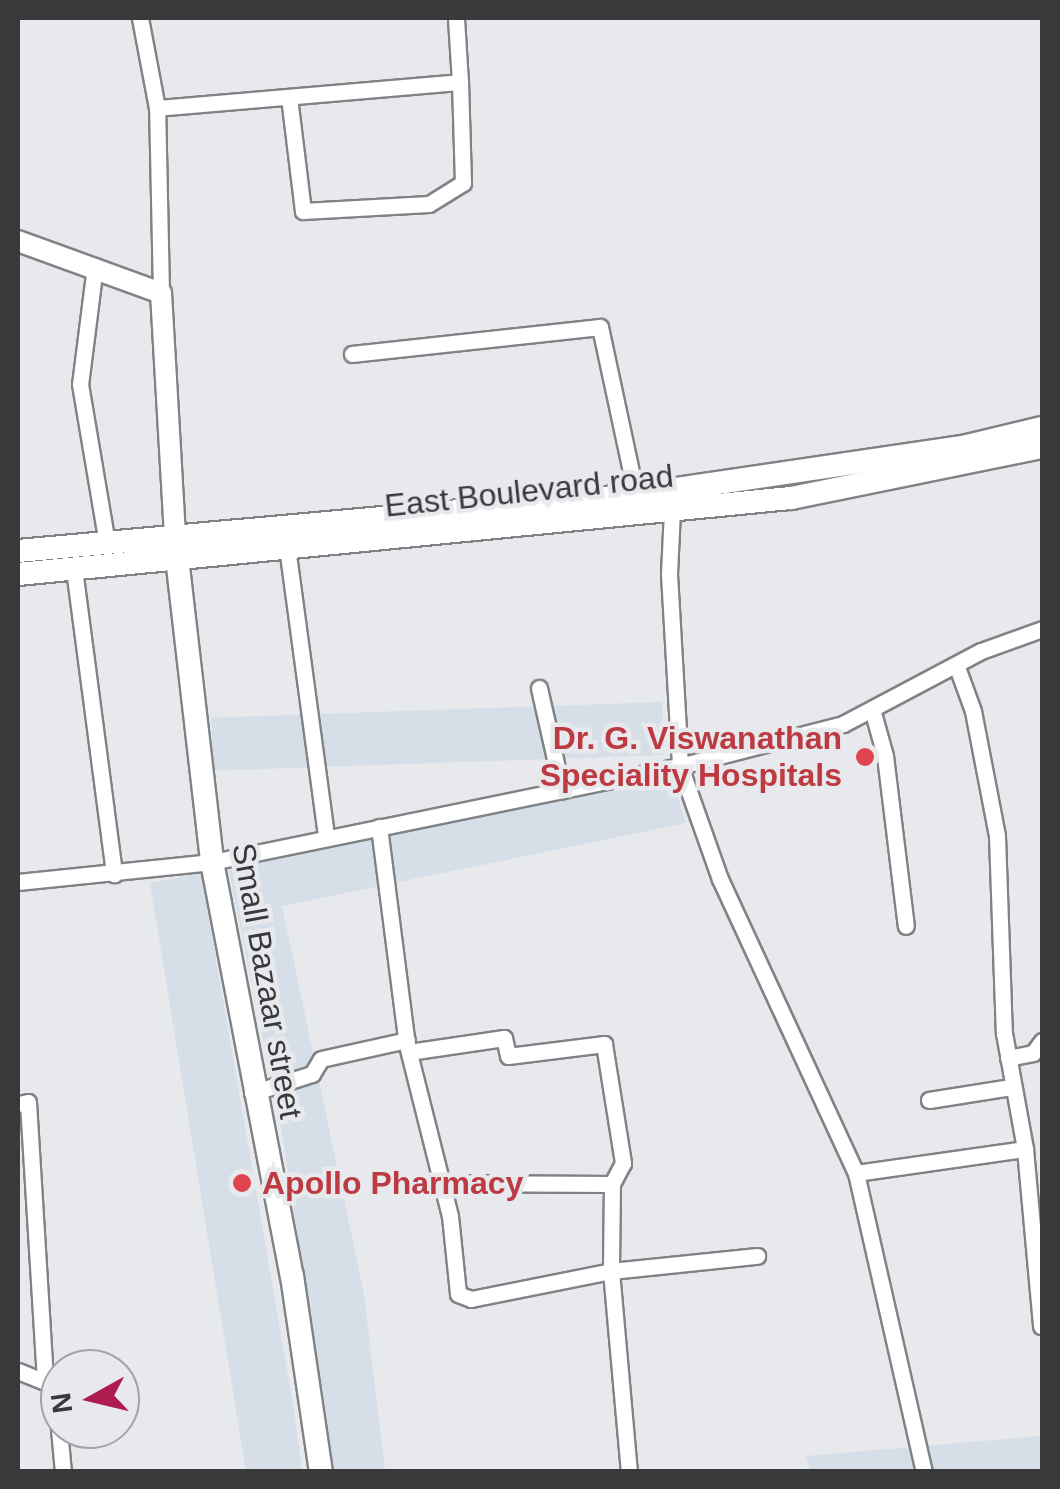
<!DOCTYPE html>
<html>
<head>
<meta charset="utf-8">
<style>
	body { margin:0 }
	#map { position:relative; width:1060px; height:1489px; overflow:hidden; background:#e7e9ed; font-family:Helvetica,sans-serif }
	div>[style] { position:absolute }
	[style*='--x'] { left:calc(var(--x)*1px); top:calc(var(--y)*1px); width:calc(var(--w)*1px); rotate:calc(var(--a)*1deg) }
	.built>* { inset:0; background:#d6dee7; transform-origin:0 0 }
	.roads { filter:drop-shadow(2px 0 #808386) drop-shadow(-2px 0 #808386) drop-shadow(0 2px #808386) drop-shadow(0 -2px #808386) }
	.minor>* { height:15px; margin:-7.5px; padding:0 7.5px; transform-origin:7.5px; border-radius:7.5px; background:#fff }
	.tertiary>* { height:20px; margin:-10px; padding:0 10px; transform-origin:10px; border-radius:10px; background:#fff }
	.secondary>* { height:22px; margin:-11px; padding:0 11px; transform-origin:11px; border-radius:11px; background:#fff }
	.dots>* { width:28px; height:28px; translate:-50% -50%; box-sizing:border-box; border:5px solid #e7e9ed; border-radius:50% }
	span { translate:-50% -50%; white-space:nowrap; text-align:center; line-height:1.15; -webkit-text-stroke:9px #e7e9ed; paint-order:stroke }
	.street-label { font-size:32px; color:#38393a }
	.health-label { font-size:32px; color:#be3a42; font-weight:700 }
	.right { translate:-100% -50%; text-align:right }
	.left { translate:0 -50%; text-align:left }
	.frame { position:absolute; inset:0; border:20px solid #38393a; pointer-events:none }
	.north { position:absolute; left:40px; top:1349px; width:100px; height:100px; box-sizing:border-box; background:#e7e9ed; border:2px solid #a1a3a5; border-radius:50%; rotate:262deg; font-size:28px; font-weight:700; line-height:40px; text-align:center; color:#38393a }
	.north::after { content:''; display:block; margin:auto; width:35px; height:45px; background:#ad1b4f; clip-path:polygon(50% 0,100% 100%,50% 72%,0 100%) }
</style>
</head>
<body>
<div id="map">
	<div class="built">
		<i style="left:662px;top:702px;width:53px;height:451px;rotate:88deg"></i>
		<i style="clip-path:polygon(672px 779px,686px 823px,282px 906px,364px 1294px,385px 1471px,332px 1471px,283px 1138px,229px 871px,271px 856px)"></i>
		<i style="clip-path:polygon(201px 873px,294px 1410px,302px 1471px,246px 1471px,150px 883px)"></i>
		<i style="clip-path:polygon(1042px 1436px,1042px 1471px,810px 1471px,806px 1456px)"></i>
	</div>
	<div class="roads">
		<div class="minor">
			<i style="--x:140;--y:18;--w:92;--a:79.3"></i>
			<i style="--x:289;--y:97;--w:115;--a:83"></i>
			<i style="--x:303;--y:211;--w:126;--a:-3.2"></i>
			<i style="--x:429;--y:204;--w:40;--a:-32"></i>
			<i style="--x:463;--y:183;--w:101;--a:-91.7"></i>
			<i style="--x:95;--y:266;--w:119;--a:97.2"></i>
			<i style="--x:80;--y:384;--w:162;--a:80.4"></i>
			<i style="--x:161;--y:293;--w:185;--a:-91.2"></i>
			<i style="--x:157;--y:108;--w:304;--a:-4.9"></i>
			<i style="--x:460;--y:82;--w:64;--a:-93.6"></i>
			<i style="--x:352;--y:354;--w:249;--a:-6.2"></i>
			<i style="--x:600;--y:327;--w:172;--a:77.9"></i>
			<i style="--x:672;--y:510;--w:64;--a:92.7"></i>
			<i style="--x:669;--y:574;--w:192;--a:86.7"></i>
			<i style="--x:680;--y:766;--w:120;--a:70.5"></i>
			<i style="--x:720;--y:879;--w:324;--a:65.2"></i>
			<i style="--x:856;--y:1173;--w:307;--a:77.2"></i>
			<i style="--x:287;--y:547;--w:291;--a:82.3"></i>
			<i style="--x:74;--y:569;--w:308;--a:82.5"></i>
			<i style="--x:957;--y:667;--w:47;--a:70"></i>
			<i style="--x:973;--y:711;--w:127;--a:79.1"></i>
			<i style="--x:997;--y:836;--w:197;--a:88"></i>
			<i style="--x:1004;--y:1033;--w:118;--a:79.7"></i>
			<i style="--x:1025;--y:1149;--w:178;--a:84.8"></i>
			<i style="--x:539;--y:688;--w:105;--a:77.3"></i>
			<i style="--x:872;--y:709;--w:49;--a:74.5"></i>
			<i style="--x:885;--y:756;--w:171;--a:83"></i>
			<i style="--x:379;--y:827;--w:220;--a:82.7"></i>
			<i style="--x:407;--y:1045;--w:176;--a:75.9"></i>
			<i style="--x:450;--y:1216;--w:78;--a:84.1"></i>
			<i style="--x:458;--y:1294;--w:14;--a:21"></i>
			<i style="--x:471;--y:1299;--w:143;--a:-11.3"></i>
			<i style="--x:611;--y:1271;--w:147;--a:-5.9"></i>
			<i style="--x:18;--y:882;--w:195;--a:-5.9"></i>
			<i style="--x:212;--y:862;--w:478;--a:-11.6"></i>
			<i style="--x:680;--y:766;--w:168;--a:-14.4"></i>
			<i style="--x:843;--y:724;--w:156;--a:-27.9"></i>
			<i style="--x:981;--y:651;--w:65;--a:-19.8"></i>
			<i style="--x:409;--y:1052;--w:96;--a:-8.4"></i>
			<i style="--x:504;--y:1038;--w:18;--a:77"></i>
			<i style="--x:508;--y:1056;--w:97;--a:-7.1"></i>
			<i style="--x:604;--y:1044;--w:121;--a:80.9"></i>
			<i style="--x:623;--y:1163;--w:24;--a:118"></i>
			<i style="--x:1008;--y:1058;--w:25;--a:-11"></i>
			<i style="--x:1033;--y:1053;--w:15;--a:-53"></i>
			<i style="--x:252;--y:1093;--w:63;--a:-17.6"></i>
			<i style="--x:312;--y:1074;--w:17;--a:-59"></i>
			<i style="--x:321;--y:1059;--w:88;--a:-12.5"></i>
			<i style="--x:929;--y:1100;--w:83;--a:-9"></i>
			<i style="--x:18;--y:1104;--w:10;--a:-11"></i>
			<i style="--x:28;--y:1102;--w:276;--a:86.5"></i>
			<i style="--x:856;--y:1173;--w:171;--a:-8.1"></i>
			<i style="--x:441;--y:1183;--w:171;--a:0.3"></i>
			<i style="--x:612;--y:1184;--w:87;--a:90.7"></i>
			<i style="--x:611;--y:1271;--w:202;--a:84.9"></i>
			<i style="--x:18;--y:1371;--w:40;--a:22"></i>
			<i style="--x:55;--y:1386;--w:86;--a:84.7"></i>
		</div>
		<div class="tertiary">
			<i style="--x:18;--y:241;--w:152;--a:20"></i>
			<i style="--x:161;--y:293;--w:258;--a:86.7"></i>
		</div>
		<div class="secondary">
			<i style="--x:18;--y:551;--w:621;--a:-5.18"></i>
			<i style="--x:636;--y:495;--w:335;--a:-8.4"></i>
			<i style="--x:967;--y:446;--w:77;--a:-13.5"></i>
			<i style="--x:177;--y:558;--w:306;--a:83.4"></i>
			<i style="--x:212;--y:862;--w:422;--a:79.1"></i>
			<i style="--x:292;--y:1276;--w:198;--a:81.6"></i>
			<i style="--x:18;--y:574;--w:777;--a:-5.62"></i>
			<i style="--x:791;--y:498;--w:256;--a:-11.5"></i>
		</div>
	</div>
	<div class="dots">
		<i style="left:865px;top:757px;background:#e0444e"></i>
		<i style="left:242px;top:1183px;background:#e0444e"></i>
	</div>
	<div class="street-label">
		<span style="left:529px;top:491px;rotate:-6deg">East Boulevard road</span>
		<span style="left:267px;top:981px;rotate:80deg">Small Bazaar street</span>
	</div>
	<div class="health-label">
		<span class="right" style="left:842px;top:757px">Dr. G. Viswanathan<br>Speciality Hospitals</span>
		<span class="left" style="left:262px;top:1183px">Apollo Pharmacy</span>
	</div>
	<div class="frame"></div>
	<div class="north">N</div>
</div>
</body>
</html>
